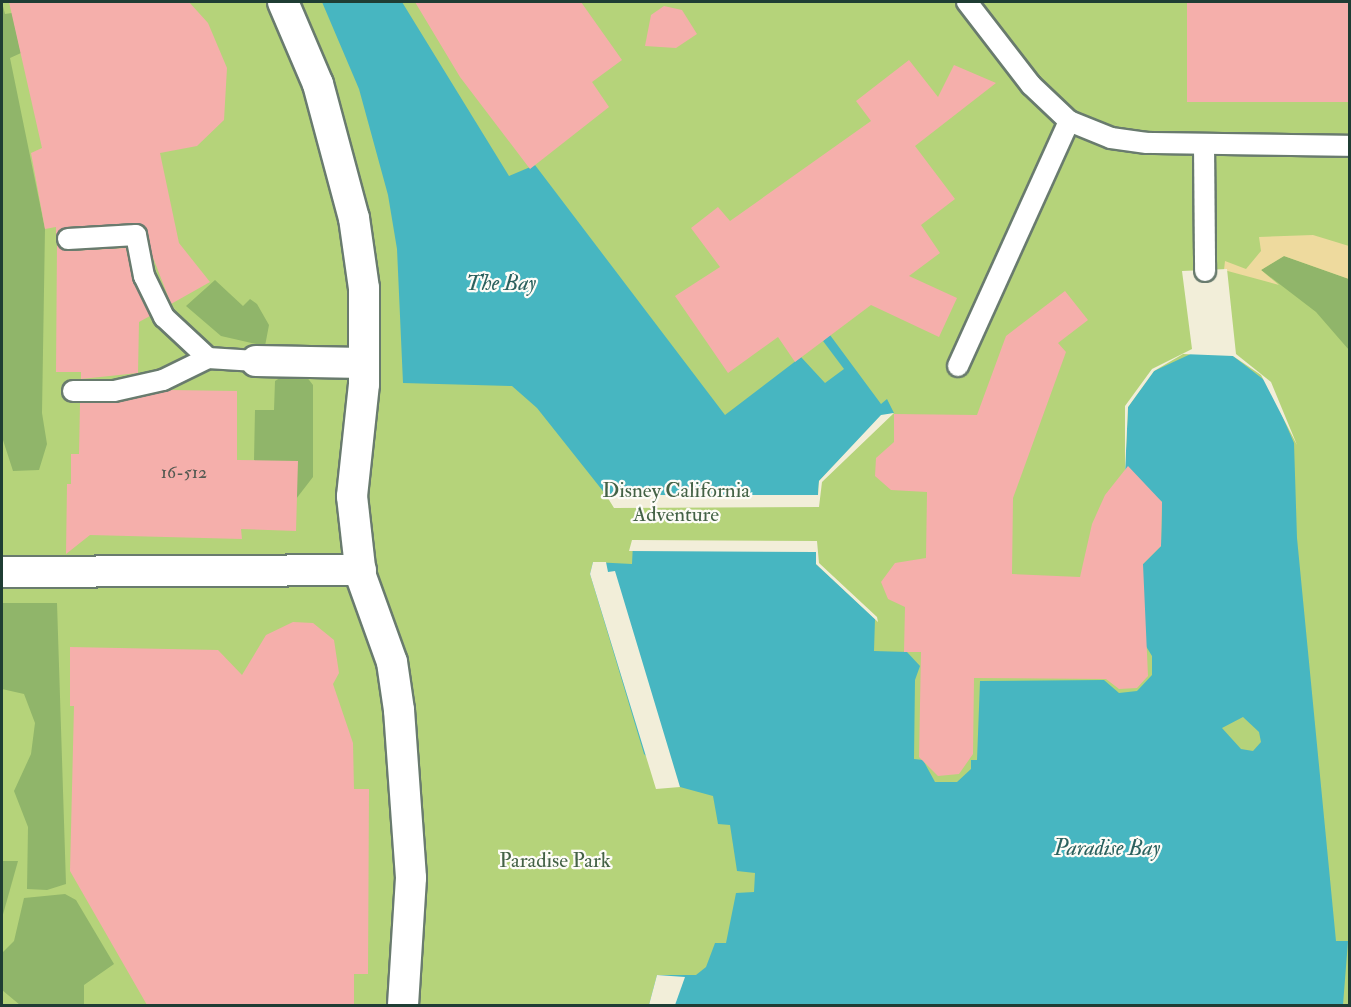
<!DOCTYPE html>
<html>
<head>
<meta charset="utf-8">
<style>
	body { margin:0 }
	#map { position:relative; width:1351px; height:1007px; overflow:hidden; background:#f2eed9; font-family:"IM FELL Double Pica",serif }
	div>[style] { position:absolute }
	[style*='--x'] { left:calc(var(--x)*1px); top:calc(var(--y)*1px); width:calc(var(--w)*1px); rotate:calc(var(--a)*1deg) }
	.green>* { inset:0; background:#b5d37a; transform-origin:0 0 }
	.forest>* { inset:0; background:#90b56a }
	.sand>* { inset:0; background:#eeda9e }
	.water>* { inset:0; background:#47b6c1 }
	.pier>* { inset:0; background:#f2eed9 }
	.building>* { inset:0; background:#f5afab; transform-origin:0 0 }
	.roads { filter:drop-shadow(2px 0 #697b6e) drop-shadow(-2px 0 #697b6e) drop-shadow(0 2px #697b6e) drop-shadow(0 -2px #697b6e) }
	.service>* { height:20px; margin:-10px; padding:0 10px; transform-origin:10px; border-radius:10px; background:#fff }
	.pedestrian>* { height:30px; margin:-15px; padding:0 15px; transform-origin:15px; border-radius:15px; background:#fff }
	span { translate:-50% -50%; white-space:nowrap; text-align:center; line-height:1.15; -webkit-text-stroke:4.5px #fdfcf7; paint-order:stroke }
	.number-label { font-size:18px; color:#545a52 }
	.number-label span { -webkit-text-stroke-width:0 }
	.park-label { font-size:21px; color:#446246 }
	.water-label { font-size:22px; color:#2b615e; font-style:italic }
	.frame { position:absolute; inset:0; border:3px solid #1f3d34; pointer-events:none }
</style>
</head>
<body>
<div id="map">
	<div class="green">
		<i style="left:2px;top:2px;width:1347px;height:1003px"></i>
	</div>
	<div class="forest">
		<i style="clip-path:polygon(2px 2px,5px 14px,12px 13px,21px 53px,10px 58px,45px 229px,42px 413px,47px 444px,39px 470px,13px 471px,2px 437px)"></i>
		<i style="clip-path:polygon(1284px 256px,1349px 279px,1349px 350px,1316px 312px,1261px 270px)"></i>
		<i style="clip-path:polygon(215px 280px,243px 306px,250px 299px,257px 304px,269px 325px,265px 346px,221px 336px,186px 306px)"></i>
		<i style="clip-path:polygon(283px 376px,306px 376px,313px 385px,313px 477px,296px 499px,254px 460px,255px 410px,274px 410px,275px 381px)"></i>
		<i style="clip-path:polygon(2px 603px,57px 603px,66px 884px,47px 890px,27px 889px,28px 827px,14px 791px,31px 754px,35px 723px,24px 694px,2px 689px)"></i>
		<i style="clip-path:polygon(3px 861px,18px 861px,2px 918px,2px 864px)"></i>
		<i style="clip-path:polygon(65px 894px,76px 900px,114px 964px,84px 985px,84px 1005px,20px 1005px,2px 990px,2px 953px,14px 941px,24px 898px)"></i>
	</div>
	<div class="sand">
		<i style="clip-path:polygon(1313px 235px,1349px 246px,1349px 279px,1284px 256px,1261px 270px,1279px 285px,1224px 270px,1225px 261px,1246px 269px,1261px 251px,1259px 237px)"></i>
	</div>
	<div class="water">
		<i style="clip-path:polygon(322px 2px,402px 2px,509px 176px,535px 165px,725px 415px,801px 357px,825px 383px,844px 369px,823px 341px,830px 335px,881px 404px,887px 399px,894px 413px,881px 416px,819px 481px,818px 495px,614px 505px,537px 408px,512px 386px,403px 383px,397px 249px,388px 195px,359px 89px)"></i>
		<i style="clip-path:polygon(evenodd,1185px 272px,1233px 356px,1268px 383px,1294px 443px,1297px 538px,1336px 941px,1348px 941px,1343px 1005px,649px 1005px,657px 975px,696px 975px,706px 967px,715px 943px,726px 943px,736px 893px,754px 892px,755px 873px,737px 871px,730px 825px,718px 824px,713px 796px,680px 787px,644px 754px,590px 574px,593px 562px,632px 564px,633px 543px,817px 544px,816px 564px,875px 619px,874px 651px,907px 652px,920px 666px,915px 680px,914px 759px,923px 760px,935px 782px,957px 782px,971px 769px,971px 760px,977px 760px,980px 681px,1104px 680px,1119px 693px,1137px 691px,1152px 675px,1152px 656px,1144px 643px,1142px 565px,1161px 546px,1162px 502px,1125px 473px,1128px 407px,1154px 371px,1195px 352px,1185px 272px,1243px 717px,1259px 732px,1261px 742px,1253px 751px,1241px 749px,1222px 728px,1243px 717px)"></i>
	</div>
	<div class="pier">
		<i style="clip-path:polygon(1227px 269px,1236px 354px,1271px 382px,1297px 445px,1261px 375px,1233px 356px,1183px 354px,1154px 371px,1128px 407px,1125px 473px,1125px 406px,1152px 369px,1192px 349px,1182px 271px)"></i>
		<i style="clip-path:polygon(894px 413px,822px 482px,819px 507px,614px 508px,606px 495px,818px 495px,819px 481px,881px 415px)"></i>
		<i style="clip-path:polygon(632px 540px,817px 541px,819px 563px,877px 617px,878px 622px,816px 564px,816px 552px,629px 551px)"></i>
		<i style="clip-path:polygon(593px 562px,606px 562px,608px 572px,615px 571px,680px 787px,656px 789px,590px 574px)"></i>
		<i style="clip-path:polygon(657px 975px,685px 977px,675px 1005px,649px 1005px)"></i>
	</div>
	<div class="building">
		<i style="clip-path:polygon(9px 2px,189px 2px,208px 23px,227px 68px,224px 120px,197px 146px,160px 153px,179px 243px,210px 282px,171px 304px,140px 224px,67px 227px,56px 237px,56px 227px,45px 229px,31px 153px,42px 148px)"></i>
		<i style="clip-path:polygon(415px 2px,581px 2px,622px 60px,592px 82px,609px 107px,530px 169px,460px 77px)"></i>
		<i style="left:1187px;top:2px;width:163px;height:100px"></i>
		<i style="clip-path:polygon(664px 6px,682px 10px,697px 34px,676px 48px,645px 46px,651px 15px)"></i>
		<i style="clip-path:polygon(909px 60px,938px 97px,954px 65px,996px 83px,915px 146px,955px 199px,921px 225px,940px 253px,909px 276px,957px 298px,939px 337px,871px 305px,795px 362px,778px 337px,728px 373px,675px 296px,720px 267px,691px 228px,718px 207px,730px 221px,871px 121px,856px 101px)"></i>
		<i style="clip-path:polygon(57px 242px,68px 251px,126px 248px,133px 281px,150px 316px,139px 322px,138px 373px,81px 379px,81px 372px,56px 372px)"></i>
		<i style="clip-path:polygon(1065px 291px,1088px 320px,1058px 343px,1066px 352px,1013px 498px,1012px 574px,1080px 577px,1092px 524px,1105px 495px,1128px 466px,1162px 502px,1161px 546px,1143px 564px,1148px 676px,1137px 688px,1119px 689px,1106px 679px,974px 678px,973px 754px,959px 774px,938px 776px,919px 757px,921px 652px,904px 652px,905px 607px,888px 599px,881px 582px,895px 563px,926px 558px,927px 492px,891px 490px,875px 476px,876px 458px,894px 442px,894px 414px,977px 415px,1006px 336px)"></i>
		<i style="clip-path:polygon(170px 390px,237px 391px,237px 460px,298px 461px,296px 531px,241px 529px,242px 539px,90px 535px,66px 554px,67px 484px,71px 484px,71px 454px,79px 454px,80px 403px,116px 403px)"></i>
		<i style="clip-path:polygon(293px 622px,313px 623px,334px 640px,339px 673px,333px 684px,353px 743px,354px 789px,369px 789px,368px 974px,354px 974px,354px 1005px,147px 1005px,70px 871px,74px 706px,70px 706px,70px 647px,218px 650px,242px 675px,266px 635px)"></i>
	</div>
	<div class="roads">
		<div class="service">
			<i style="--x:967;--y:2;--w:105;--a:52.4"></i>
			<i style="--x:1031;--y:85;--w:52;--a:43.5"></i>
			<i style="--x:1069;--y:121;--w:45;--a:22"></i>
			<i style="--x:1111;--y:138;--w:36;--a:8"></i>
			<i style="--x:1147;--y:143;--w:203;--a:0.8"></i>
			<i style="--x:1204;--y:144;--w:127;--a:89.5"></i>
			<i style="--x:68;--y:239;--w:68;--a:-3.4"></i>
			<i style="--x:136;--y:235;--w:42;--a:79"></i>
			<i style="--x:144;--y:276;--w:46;--a:64"></i>
			<i style="--x:164;--y:317;--w:60;--a:43"></i>
			<i style="--x:208;--y:358;--w:50;--a:153.9"></i>
			<i style="--x:163;--y:380;--w:50;--a:167.3"></i>
			<i style="--x:114;--y:391;--w:41;--a:180"></i>
			<i style="--x:208;--y:358;--w:48;--a:3.6"></i>
			<i style="--x:958;--y:366;--w:269;--a:-65.6"></i>
		</div>
		<div class="pedestrian">
			<i style="--x:283;--y:2;--w:89;--a:66.9"></i>
			<i style="--x:318;--y:84;--w:139;--a:75"></i>
			<i style="--x:354;--y:218;--w:71;--a:81.9"></i>
			<i style="--x:364;--y:288;--w:96;--a:90"></i>
			<i style="--x:364;--y:384;--w:113;--a:96.1"></i>
			<i style="--x:352;--y:496;--w:81;--a:83.6"></i>
			<i style="--x:361;--y:576;--w:91;--a:70.2"></i>
			<i style="--x:392;--y:662;--w:49;--a:81.7"></i>
			<i style="--x:399;--y:710;--w:168;--a:85.9"></i>
			<i style="--x:411;--y:878;--w:128;--a:93.6"></i>
			<i style="--x:256;--y:361;--w:108;--a:1.1"></i>
			<i style="--x:2;--y:572;--w:359;--a:-0.3"></i>
		</div>
	</div>
	<div class="number-label">
		<span style="left:184px;top:473px">16-512</span>
	</div>
	<div class="park-label">
		<span style="left:676px;top:503px">Disney California<br>Adventure</span>
		<span style="left:555px;top:861px">Paradise Park</span>
	</div>
	<div class="water-label">
		<span style="left:501px;top:284px">The Bay</span>
		<span style="left:1107px;top:849px">Paradise Bay</span>
	</div>
	<div class="frame"></div>
</div>
</body>
</html>
